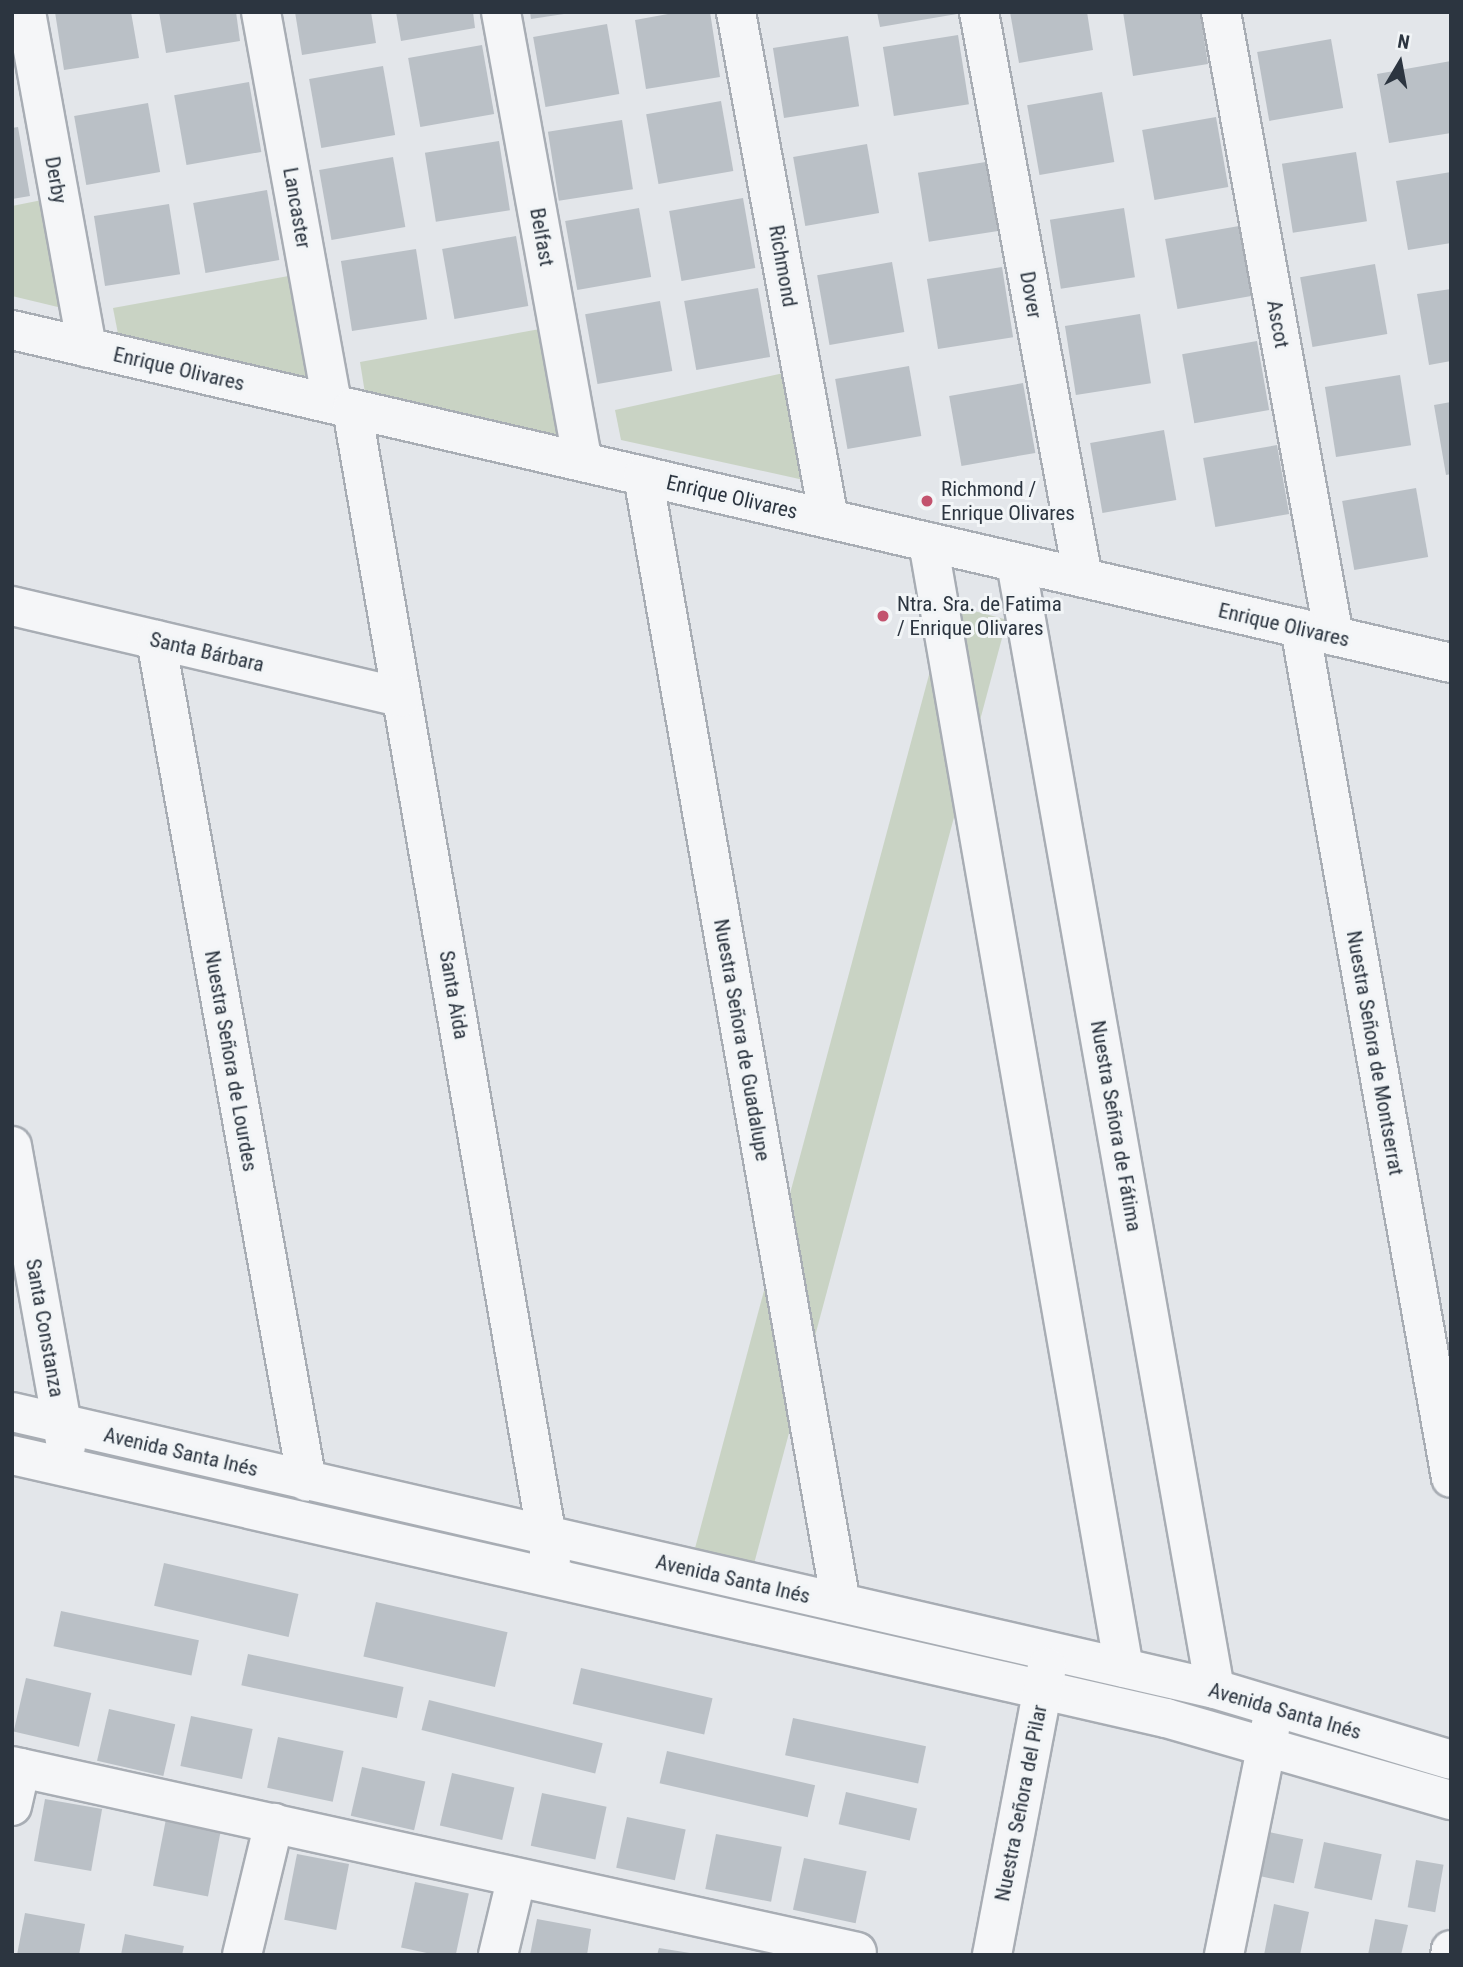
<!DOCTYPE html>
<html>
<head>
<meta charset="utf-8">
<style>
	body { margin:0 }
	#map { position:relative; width:1463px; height:1967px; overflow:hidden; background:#e3e6ea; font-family:"Roboto Condensed",sans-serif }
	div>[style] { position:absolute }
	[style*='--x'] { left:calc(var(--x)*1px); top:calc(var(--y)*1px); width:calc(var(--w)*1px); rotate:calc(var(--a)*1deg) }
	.green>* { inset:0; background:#c9d3c4; transform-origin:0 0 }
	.building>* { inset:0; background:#bac0c6; transform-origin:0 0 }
	.roads { filter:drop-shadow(2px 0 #a8adb4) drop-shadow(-2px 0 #a8adb4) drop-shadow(0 2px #a8adb4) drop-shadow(0 -2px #a8adb4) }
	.minor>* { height:38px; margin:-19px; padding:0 19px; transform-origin:19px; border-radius:19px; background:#f5f6f8 }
	.dots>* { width:19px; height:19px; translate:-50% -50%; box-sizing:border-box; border:4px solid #f2f5f7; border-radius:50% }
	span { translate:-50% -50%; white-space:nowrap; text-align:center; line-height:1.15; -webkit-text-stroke:6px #f2f5f7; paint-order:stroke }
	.street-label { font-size:21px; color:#2c3540 }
	.poi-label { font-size:21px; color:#2c3540 }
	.left { translate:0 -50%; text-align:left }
	.frame { position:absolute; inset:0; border:14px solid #2c3540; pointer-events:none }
	.north { position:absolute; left:1365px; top:28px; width:70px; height:70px; -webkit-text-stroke:5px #f2f5f7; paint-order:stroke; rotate:10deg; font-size:19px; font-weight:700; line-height:28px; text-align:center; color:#2c3540 }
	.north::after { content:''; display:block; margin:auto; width:24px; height:32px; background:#2c3540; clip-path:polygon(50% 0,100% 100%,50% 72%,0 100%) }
</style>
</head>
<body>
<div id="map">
	<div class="green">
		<i style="clip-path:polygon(42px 200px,62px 308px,12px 296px,12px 206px)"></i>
		<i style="clip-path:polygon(294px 275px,314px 382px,119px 339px,113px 308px)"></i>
		<i style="clip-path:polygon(540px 329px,560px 436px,365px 393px,360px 362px)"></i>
		<i style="clip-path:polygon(793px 371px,813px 482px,621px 440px,615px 410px)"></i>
		<i style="left:948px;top:604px;width:61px;height:1052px;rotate:15deg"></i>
	</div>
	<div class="building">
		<i style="clip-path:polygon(55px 12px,131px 12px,139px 58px,64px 70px)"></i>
		<i style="clip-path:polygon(159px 12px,236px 12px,240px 41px,166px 53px)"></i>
		<i style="clip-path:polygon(295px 12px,371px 12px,376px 43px,302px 55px)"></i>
		<i style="clip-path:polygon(396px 12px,473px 12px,475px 28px,401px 41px)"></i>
		<i style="clip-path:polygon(530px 12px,563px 12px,564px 14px,531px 19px)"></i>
		<i style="clip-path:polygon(679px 12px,710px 12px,720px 77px,646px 89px,635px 20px)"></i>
		<i style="clip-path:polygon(877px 12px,957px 12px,957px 14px,880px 27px)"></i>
		<i style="clip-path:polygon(1010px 12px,1087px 12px,1093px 50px,1019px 63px)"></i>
		<i style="clip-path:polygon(1123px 12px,1200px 12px,1208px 64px,1133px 76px)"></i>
		<i style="left:607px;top:24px;width:71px;height:75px;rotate:80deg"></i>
		<i style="left:958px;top:35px;width:70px;height:76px;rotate:81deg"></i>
		<i style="left:848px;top:36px;width:71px;height:76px;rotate:81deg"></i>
		<i style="left:1331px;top:39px;width:70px;height:75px;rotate:80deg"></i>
		<i style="left:482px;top:45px;width:70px;height:75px;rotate:80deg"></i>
		<i style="clip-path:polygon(1451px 61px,1451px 133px,1389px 143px,1377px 74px)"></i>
		<i style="left:383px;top:66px;width:70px;height:75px;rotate:80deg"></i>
		<i style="left:249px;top:82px;width:71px;height:76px;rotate:80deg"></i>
		<i style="left:1102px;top:92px;width:71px;height:76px;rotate:80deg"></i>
		<i style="left:721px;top:101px;width:71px;height:76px;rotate:80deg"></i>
		<i style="left:148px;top:103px;width:70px;height:75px;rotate:80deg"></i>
		<i style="left:1216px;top:117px;width:71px;height:75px;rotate:80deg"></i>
		<i style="left:622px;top:120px;width:70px;height:75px;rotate:81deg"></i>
		<i style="clip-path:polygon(18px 127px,30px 196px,12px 199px,12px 128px)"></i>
		<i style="left:499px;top:141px;width:70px;height:75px;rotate:81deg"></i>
		<i style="left:867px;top:144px;width:70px;height:75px;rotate:80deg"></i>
		<i style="left:1356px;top:152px;width:70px;height:75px;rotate:81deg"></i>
		<i style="left:393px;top:157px;width:71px;height:75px;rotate:80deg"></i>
		<i style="left:992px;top:161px;width:70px;height:75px;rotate:81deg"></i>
		<i style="clip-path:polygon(1451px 172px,1451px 243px,1408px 250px,1396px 181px)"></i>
		<i style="left:267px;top:190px;width:71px;height:75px;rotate:80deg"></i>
		<i style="left:743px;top:198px;width:71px;height:75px;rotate:80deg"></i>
		<i style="left:169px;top:204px;width:71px;height:76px;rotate:81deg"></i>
		<i style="left:639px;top:208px;width:70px;height:75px;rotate:80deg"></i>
		<i style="left:1124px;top:208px;width:70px;height:75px;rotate:81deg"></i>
		<i style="left:1239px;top:226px;width:71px;height:75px;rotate:80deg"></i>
		<i style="left:516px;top:236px;width:71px;height:75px;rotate:80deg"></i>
		<i style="left:416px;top:249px;width:71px;height:76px;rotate:81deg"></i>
		<i style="left:892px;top:262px;width:71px;height:76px;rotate:80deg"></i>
		<i style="left:1375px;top:264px;width:71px;height:76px;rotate:80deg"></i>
		<i style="left:1002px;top:267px;width:71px;height:76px;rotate:81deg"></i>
		<i style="left:758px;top:288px;width:70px;height:75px;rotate:80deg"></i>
		<i style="clip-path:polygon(1451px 289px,1451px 361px,1429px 365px,1417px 294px)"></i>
		<i style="left:660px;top:301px;width:71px;height:76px;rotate:80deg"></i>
		<i style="left:1140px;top:314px;width:70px;height:76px;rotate:81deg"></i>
		<i style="left:1257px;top:341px;width:70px;height:76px;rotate:80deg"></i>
		<i style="left:909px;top:366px;width:71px;height:75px;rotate:80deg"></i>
		<i style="left:1400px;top:375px;width:71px;height:76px;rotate:81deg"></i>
		<i style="left:1023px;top:383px;width:71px;height:75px;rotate:80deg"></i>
		<i style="clip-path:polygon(1451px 402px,1451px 474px,1446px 475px,1434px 405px)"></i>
		<i style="left:1164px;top:430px;width:71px;height:75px;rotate:80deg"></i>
		<i style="left:1277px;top:445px;width:70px;height:75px;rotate:80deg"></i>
		<i style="left:1416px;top:488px;width:70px;height:75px;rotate:80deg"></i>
		<i style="left:164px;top:1563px;width:138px;height:44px;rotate:13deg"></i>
		<i style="left:376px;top:1602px;width:135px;height:56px;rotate:13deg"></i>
		<i style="left:61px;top:1611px;width:141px;height:36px;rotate:12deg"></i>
		<i style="left:248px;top:1654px;width:159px;height:32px;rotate:12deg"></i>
		<i style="left:581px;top:1668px;width:135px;height:37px;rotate:13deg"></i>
		<i style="left:26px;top:1678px;width:67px;height:55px;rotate:13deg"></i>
		<i style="left:429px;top:1700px;width:179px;height:31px;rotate:14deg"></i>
		<i style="left:109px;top:1709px;width:68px;height:53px;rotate:13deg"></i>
		<i style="left:191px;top:1716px;width:63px;height:51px;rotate:12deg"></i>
		<i style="left:793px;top:1718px;width:136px;height:38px;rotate:12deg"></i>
		<i style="left:278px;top:1737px;width:67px;height:52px;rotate:12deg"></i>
		<i style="left:667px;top:1751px;width:152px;height:33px;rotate:13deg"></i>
		<i style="left:362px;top:1767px;width:65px;height:50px;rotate:13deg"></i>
		<i style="left:452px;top:1773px;width:64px;height:54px;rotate:13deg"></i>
		<i style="left:846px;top:1792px;width:73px;height:33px;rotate:13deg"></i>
		<i style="left:542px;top:1793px;width:66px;height:54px;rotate:12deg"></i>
		<i style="left:45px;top:1799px;width:58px;height:63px;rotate:10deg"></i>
		<i style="left:627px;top:1817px;width:60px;height:52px;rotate:12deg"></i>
		<i style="left:166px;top:1819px;width:56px;height:68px;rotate:11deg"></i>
		<i style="left:1269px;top:1832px;width:35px;height:45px;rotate:12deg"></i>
		<i style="left:716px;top:1834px;width:67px;height:56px;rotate:11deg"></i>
		<i style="left:1324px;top:1842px;width:59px;height:47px;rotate:12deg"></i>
		<i style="left:297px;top:1854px;width:53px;height:67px;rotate:11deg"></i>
		<i style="left:804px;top:1858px;width:64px;height:53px;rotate:12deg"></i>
		<i style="left:1416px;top:1860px;width:28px;height:48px;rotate:10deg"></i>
		<i style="left:415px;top:1882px;width:55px;height:67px;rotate:12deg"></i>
		<i style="clip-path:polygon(1274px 1904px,1309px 1912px,1300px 1955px,1264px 1955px)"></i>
		<i style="clip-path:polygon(25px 1913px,85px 1924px,79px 1955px,17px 1955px)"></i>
		<i style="clip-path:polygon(537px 1919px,591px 1929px,587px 1955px,530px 1955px)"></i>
		<i style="clip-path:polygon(1375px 1919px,1408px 1925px,1401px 1955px,1368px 1955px)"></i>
		<i style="clip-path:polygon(125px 1934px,184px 1946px,182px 1955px,121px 1955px)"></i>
		<i style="clip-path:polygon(659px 1948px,690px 1953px,689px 1955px,657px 1955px)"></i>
	</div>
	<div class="roads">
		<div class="minor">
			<i style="--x:26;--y:12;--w:341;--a:79.7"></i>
			<i style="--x:261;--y:12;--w:398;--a:79.7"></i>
			<i style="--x:501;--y:12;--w:457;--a:79.7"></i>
			<i style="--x:736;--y:12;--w:515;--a:79.61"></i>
			<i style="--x:979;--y:12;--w:575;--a:79.59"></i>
			<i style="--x:1221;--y:12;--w:634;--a:79.74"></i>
			<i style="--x:12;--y:330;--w:1477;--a:13.03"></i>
			<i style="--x:352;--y:409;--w:1169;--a:80.2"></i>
			<i style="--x:643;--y:476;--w:1144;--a:80.04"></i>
			<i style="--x:928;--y:542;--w:1143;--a:80.13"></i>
			<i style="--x:1016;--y:563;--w:1143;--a:79.98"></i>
			<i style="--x:12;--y:606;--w:400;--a:13.2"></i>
			<i style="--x:1300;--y:628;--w:863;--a:79.93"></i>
			<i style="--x:156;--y:640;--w:855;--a:79.83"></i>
			<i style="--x:12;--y:1146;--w:305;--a:79.8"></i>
			<i style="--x:12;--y:1412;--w:1234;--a:12.97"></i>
			<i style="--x:1215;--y:1689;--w:246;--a:16.7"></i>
			<i style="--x:12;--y:1455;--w:1184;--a:12.84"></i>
			<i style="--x:1166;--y:1718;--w:297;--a:16.1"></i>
			<i style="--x:12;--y:1766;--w:865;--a:12.41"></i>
			<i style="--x:12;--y:1806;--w:39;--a:-77"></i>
			<i style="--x:242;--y:1955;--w:136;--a:-76.4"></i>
			<i style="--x:498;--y:1955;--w:77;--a:-76.5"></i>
			<i style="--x:992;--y:1955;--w:293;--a:-79.2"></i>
			<i style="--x:1224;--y:1955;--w:240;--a:-78.5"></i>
			<i style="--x:1450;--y:1955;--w:5;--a:-79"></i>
		</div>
	</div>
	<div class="dots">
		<i style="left:927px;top:501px;background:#c3536e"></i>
		<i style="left:883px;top:616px;background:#c3536e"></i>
	</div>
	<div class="street-label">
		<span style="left:56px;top:180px;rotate:80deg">Derby</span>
		<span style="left:297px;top:208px;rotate:80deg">Lancaster</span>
		<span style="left:542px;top:237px;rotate:80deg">Belfast</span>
		<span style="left:783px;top:266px;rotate:80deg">Richmond</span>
		<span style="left:1031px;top:295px;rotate:80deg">Dover</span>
		<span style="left:1278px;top:324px;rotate:80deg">Ascot</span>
		<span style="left:179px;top:369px;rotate:13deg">Enrique Olivares</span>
		<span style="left:732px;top:497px;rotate:13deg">Enrique Olivares</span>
		<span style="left:1284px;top:625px;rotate:13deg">Enrique Olivares</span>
		<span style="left:207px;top:652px;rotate:13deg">Santa Bárbara</span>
		<span style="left:454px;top:995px;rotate:80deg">Santa Aida</span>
		<span style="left:742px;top:1040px;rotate:80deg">Nuestra Señora de Guadalupe</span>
		<span style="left:1375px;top:1053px;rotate:80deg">Nuestra Señora de Montserrat</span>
		<span style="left:231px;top:1061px;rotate:80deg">Nuestra Señora de Lourdes</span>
		<span style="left:1116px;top:1126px;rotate:80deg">Nuestra Señora de Fátima</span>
		<span style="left:45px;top:1328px;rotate:80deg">Santa Constanza</span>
		<span style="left:181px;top:1452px;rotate:13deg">Avenida Santa Inés</span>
		<span style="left:733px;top:1579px;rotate:13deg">Avenida Santa Inés</span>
		<span style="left:1285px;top:1711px;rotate:16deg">Avenida Santa Inés</span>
		<span style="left:1021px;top:1803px;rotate:-79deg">Nuestra Señora del Pilar</span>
	</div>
	<div class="poi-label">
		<span class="left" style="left:941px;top:501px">Richmond /<br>Enrique Olivares</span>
		<span class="left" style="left:897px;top:616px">Ntra. Sra. de Fatima<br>/ Enrique Olivares</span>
	</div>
	<div class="frame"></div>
	<div class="north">N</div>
</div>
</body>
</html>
